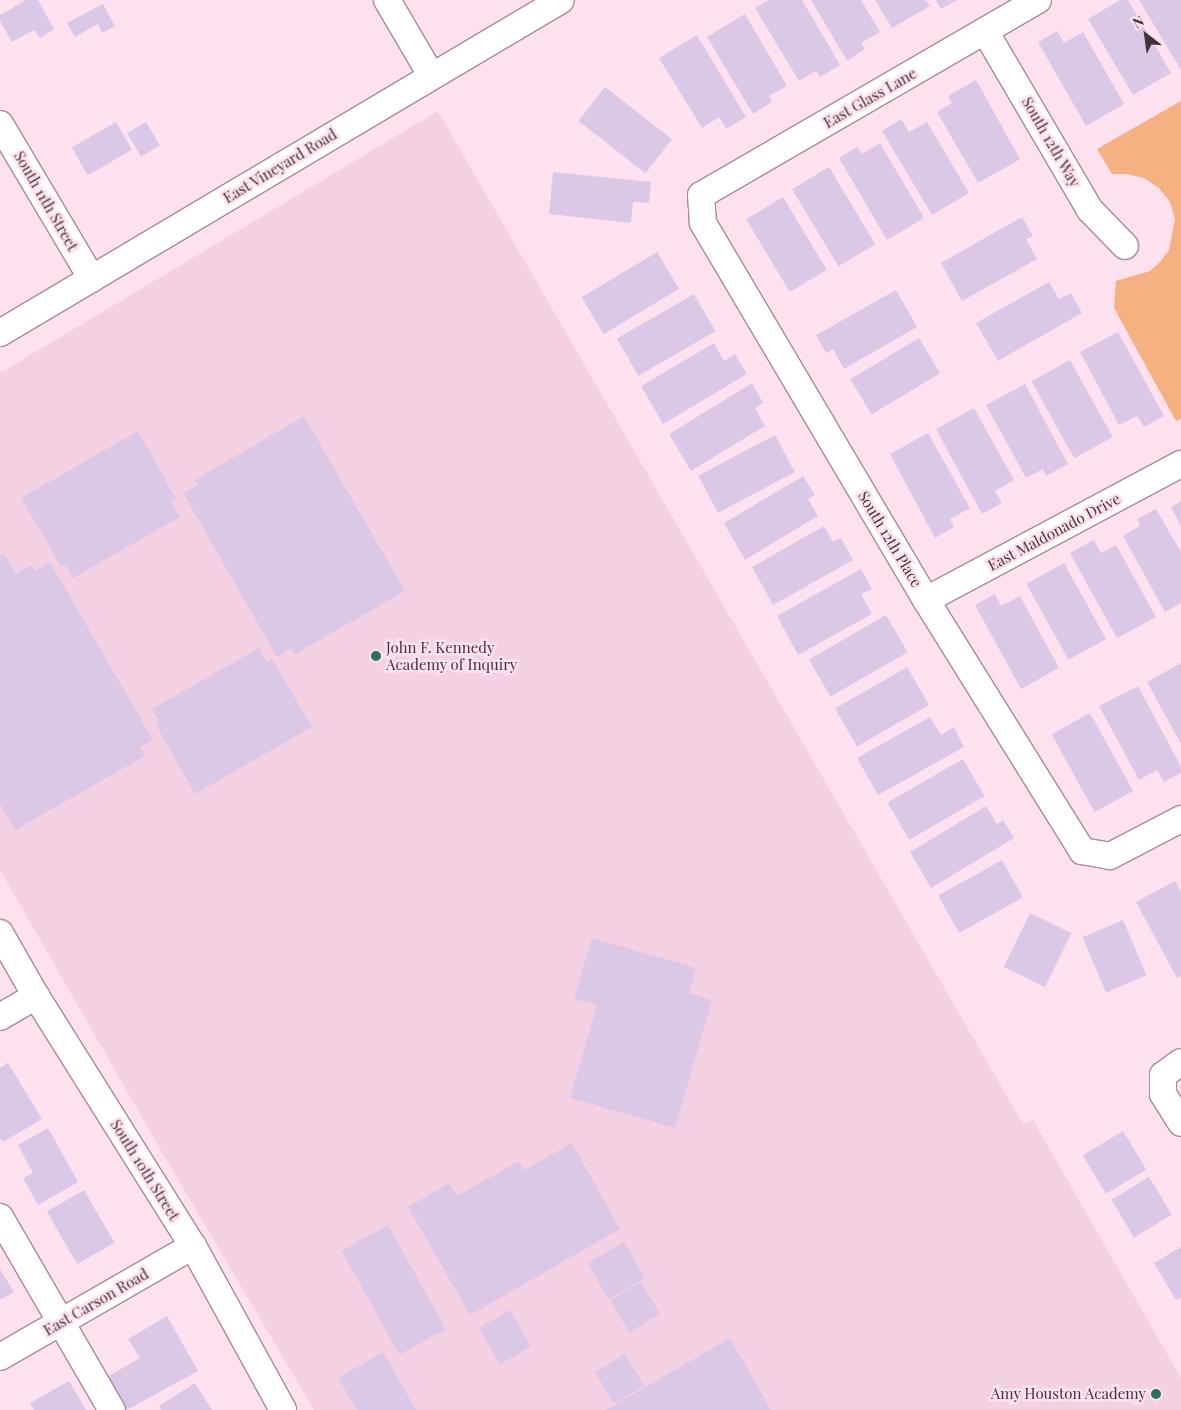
<!DOCTYPE html>
<html>
<head>
<meta charset="utf-8">
<style>
	body { margin:0 }
	#map { position:relative; width:1181px; height:1410px; overflow:hidden; background:#fee1ef; font-family:"Playfair Display",serif }
	div>[style] { position:absolute }
	[style*='--x'] { left:calc(var(--x)*1px); top:calc(var(--y)*1px); width:calc(var(--w)*1px); rotate:calc(var(--a)*1deg) }
	.built>* { inset:0; background:#f4d1e2 }
	.green>* { inset:0; background:#f5b182 }
	.building>* { inset:0; background:#dbc8e7; transform-origin:0 0 }
	.roads { filter:drop-shadow(1px 0 #aa899a) drop-shadow(-1px 0 #aa899a) drop-shadow(0 1px #aa899a) drop-shadow(0 -1px #aa899a) }
	.minor>* { height:26px; margin:-13px; padding:0 13px; transform-origin:13px; border-radius:13px; background:#fff }
	.dots>* { width:14px; height:14px; translate:-50% -50%; box-sizing:border-box; border:2px solid #fee1ef; border-radius:50% }
	span { translate:-50% -50%; white-space:nowrap; text-align:center; line-height:1.15; -webkit-text-stroke:5px #fee1ef; paint-order:stroke }
	.street-label { font-size:15px; color:#41333a }
	.poi-label { font-size:15px; color:#41333a }
	.left { translate:0 -50%; text-align:left }
	.right { translate:-100% -50%; text-align:right }
	.north { position:absolute; left:1121px; top:10px; width:50px; height:50px; -webkit-text-stroke:4px #fee1ef; paint-order:stroke; rotate:330deg; font-size:14px; font-weight:700; line-height:20px; text-align:center; color:#41333a }
	.north::after { content:''; display:block; margin:auto; width:18px; height:22px; background:#41333a; clip-path:polygon(50% 0,100% 100%,50% 72%,0 100%) }
</style>
</head>
<body>
<div id="map">
	<div class="built">
		<i style="clip-path:polygon(438px 111px,1023px 1124px,1033px 1120px,1181px 1378px,1181px 1410px,314px 1410px,163px 1154px,0 870px,0 373px)"></i>
	</div>
	<div class="green">
		<i style="clip-path:polygon(1181px 101px,1181px 419px,1176px 421px,1114px 308px,1116px 281px,1150px 271px,1160px 262px,1169px 250px,1175px 219px,1170px 202px,1159px 188px,1144px 178px,1126px 174px,1112px 174px,1097px 149px)"></i>
	</div>
	<div class="building">
		<i style="clip-path:polygon(26px 0,38px 0,54px 29px,40px 38px,34px 30px,12px 42px,0 21px,0 15px)"></i>
		<i style="clip-path:polygon(769px 0,802px 0,840px 65px,820px 77px,816px 71px,799px 81px,755px 8px)"></i>
		<i style="clip-path:polygon(811px 0,861px 0,880px 32px,861px 43px,865px 49px,847px 61px)"></i>
		<i style="clip-path:polygon(875px 0,926px 0,930px 6px,892px 28px)"></i>
		<i style="clip-path:polygon(936px 0,957px 0,941px 9px)"></i>
		<i style="clip-path:polygon(1120px 0,1128px 0,1171px 73px,1133px 95px,1088px 19px)"></i>
		<i style="clip-path:polygon(1139px 0,1181px 0,1181px 70px)"></i>
		<i style="clip-path:polygon(103px 4px,115px 26px,102px 33px,98px 24px,75px 37px,67px 23px)"></i>
		<i style="clip-path:polygon(745px 14px,787px 86px,769px 96px,772px 102px,753px 114px,707px 37px)"></i>
		<i style="clip-path:polygon(1057px 31px,1064px 43px,1083px 32px,1124px 104px,1086px 126px,1038px 42px)"></i>
		<i style="clip-path:polygon(697px 35px,746px 117px,726px 129px,719px 117px,702px 128px,659px 58px)"></i>
		<i style="clip-path:polygon(976px 80px,1020px 159px,978px 183px,937px 112px,952px 103px,948px 96px)"></i>
		<i style="left:605px;top:87px;width:85px;height:43px;rotate:38deg"></i>
		<i style="clip-path:polygon(901px 119px,909px 132px,927px 122px,969px 193px,932px 215px,882px 131px)"></i>
		<i style="left:116px;top:122px;width:32px;height:51px;rotate:60deg"></i>
		<i style="left:146px;top:122px;width:27px;height:22px;rotate:59deg"></i>
		<i style="clip-path:polygon(880px 143px,924px 218px,887px 240px,839px 158px,857px 147px,862px 154px)"></i>
		<i style="left:829px;top:167px;width:90px;height:43px;rotate:59deg"></i>
		<i style="clip-path:polygon(553px 172px,651px 182px,649px 203px,633px 202px,631px 223px,549px 214px)"></i>
		<i style="left:783px;top:197px;width:85px;height:43px;rotate:59deg"></i>
		<i style="clip-path:polygon(1022px 217px,1033px 236px,1026px 239px,1037px 259px,962px 301px,941px 263px)"></i>
		<i style="left:657px;top:252px;width:43px;height:88px;rotate:59deg"></i>
		<i style="clip-path:polygon(1049px 282px,1059px 299px,1071px 293px,1082px 313px,998px 361px,976px 323px)"></i>
		<i style="clip-path:polygon(896px 290px,917px 327px,844px 369px,833px 349px,826px 353px,816px 335px)"></i>
		<i style="left:694px;top:294px;width:43px;height:89px;rotate:60deg"></i>
		<i style="clip-path:polygon(1118px 332px,1164px 416px,1144px 427px,1137px 416px,1119px 425px,1080px 352px)"></i>
		<i style="left:919px;top:338px;width:41px;height:80px;rotate:59deg"></i>
		<i style="clip-path:polygon(714px 343px,724px 361px,735px 354px,747px 374px,663px 424px,641px 386px)"></i>
		<i style="left:1070px;top:360px;width:88px;height:44px;rotate:61deg"></i>
		<i style="clip-path:polygon(752px 383px,763px 403px,755px 408px,765px 426px,691px 471px,669px 434px)"></i>
		<i style="clip-path:polygon(1025px 384px,1068px 464px,1046px 476px,1043px 469px,1026px 478px,986px 405px)"></i>
		<i style="clip-path:polygon(974px 408px,1014px 480px,995px 491px,1002px 503px,982px 514px,936px 429px)"></i>
		<i style="clip-path:polygon(304px 416px,405px 591px,295px 654px,291px 648px,277px 657px,183px 493px,198px 485px,195px 480px)"></i>
		<i style="clip-path:polygon(138px 431px,176px 499px,171px 502px,180px 517px,73px 578px,66px 565px,61px 566px,21px 498px)"></i>
		<i style="clip-path:polygon(928px 433px,970px 508px,950px 519px,954px 527px,935px 538px,890px 454px)"></i>
		<i style="left:775px;top:435px;width:42px;height:87px;rotate:62deg"></i>
		<i style="clip-path:polygon(803px 476px,815px 495px,808px 499px,818px 516px,745px 560px,724px 523px)"></i>
		<i style="clip-path:polygon(1181px 501px,1181px 526px,1171px 507px)"></i>
		<i style="clip-path:polygon(1156px 509px,1181px 552px,1181px 603px,1165px 612px,1123px 536px,1140px 526px,1137px 519px)"></i>
		<i style="clip-path:polygon(824px 526px,833px 542px,841px 538px,853px 560px,773px 605px,752px 567px)"></i>
		<i style="clip-path:polygon(1094px 540px,1101px 553px,1116px 545px,1156px 617px,1117px 638px,1070px 553px)"></i>
		<i style="clip-path:polygon(4px 554px,16px 574px,31px 565px,35px 571px,50px 562px,153px 740px,140px 747px,145px 756px,15px 830px,0 804px,0 557px)"></i>
		<i style="left:1064px;top:563px;width:87px;height:43px;rotate:61deg"></i>
		<i style="clip-path:polygon(861px 569px,872px 589px,861px 594px,872px 614px,798px 655px,777px 616px)"></i>
		<i style="clip-path:polygon(995px 594px,1001px 606px,1020px 596px,1059px 668px,1021px 689px,975px 605px)"></i>
		<i style="left:886px;top:615px;width:43px;height:89px;rotate:60deg"></i>
		<i style="clip-path:polygon(259px 648px,267px 662px,272px 659px,312px 727px,195px 794px,156px 725px,159px 721px,152px 709px)"></i>
		<i style="clip-path:polygon(1181px 663px,1181px 744px,1147px 682px)"></i>
		<i style="left:907px;top:667px;width:44px;height:83px;rotate:60deg"></i>
		<i style="clip-path:polygon(1138px 686px,1181px 767px,1181px 773px,1164px 782px,1157px 770px,1139px 780px,1099px 706px)"></i>
		<i style="left:1090px;top:713px;width:89px;height:44px;rotate:61deg"></i>
		<i style="clip-path:polygon(930px 717px,941px 735px,954px 727px,964px 747px,878px 795px,857px 758px)"></i>
		<i style="left:963px;top:759px;width:43px;height:87px;rotate:60deg"></i>
		<i style="clip-path:polygon(986px 806px,997px 824px,1003px 820px,1014px 838px,931px 888px,910px 852px)"></i>
		<i style="left:1002px;top:860px;width:43px;height:73px;rotate:61deg"></i>
		<i style="clip-path:polygon(1175px 881px,1181px 892px,1181px 976px,1177px 978px,1136px 902px)"></i>
		<i style="left:1030px;top:913px;width:46px;height:60px;rotate:26deg"></i>
		<i style="left:1123px;top:920px;width:60px;height:44px;rotate:67deg"></i>
		<i style="clip-path:polygon(592px 938px,696px 968px,689px 993px,712px 1000px,675px 1128px,570px 1098px,597px 1005px,574px 999px)"></i>
		<i style="clip-path:polygon(8px 1063px,42px 1119px,3px 1142px,0 1138px,0 1068px)"></i>
		<i style="clip-path:polygon(48px 1128px,78px 1182px,38px 1205px,23px 1178px,33px 1173px,18px 1145px)"></i>
		<i style="left:1123px;top:1131px;width:45px;height:47px;rotate:59deg"></i>
		<i style="clip-path:polygon(572px 1143px,620px 1229px,470px 1315px,408px 1207px,449px 1183px,457px 1196px,519px 1161px,524px 1170px)"></i>
		<i style="left:1149px;top:1177px;width:44px;height:44px;rotate:59deg"></i>
		<i style="left:84px;top:1190px;width:61px;height:43px;rotate:60deg"></i>
		<i style="left:388px;top:1225px;width:119px;height:53px;rotate:61deg"></i>
		<i style="left:624px;top:1242px;width:42px;height:42px;rotate:60deg"></i>
		<i style="clip-path:polygon(1181px 1247px,1181px 1298px,1176px 1300px,1154px 1263px)"></i>
		<i style="clip-path:polygon(0 1269px,14px 1292px,0 1300px)"></i>
		<i style="left:641px;top:1282px;width:37px;height:36px;rotate:59deg"></i>
		<i style="left:510px;top:1310px;width:42px;height:36px;rotate:60deg"></i>
		<i style="clip-path:polygon(167px 1316px,198px 1371px,127px 1410px,123px 1410px,105px 1378px,140px 1358px,128px 1339px)"></i>
		<i style="clip-path:polygon(730px 1338px,771px 1410px,606px 1410px)"></i>
		<i style="clip-path:polygon(383px 1352px,416px 1410px,357px 1410px,338px 1378px)"></i>
		<i style="left:625px;top:1354px;width:37px;height:35px;rotate:59deg"></i>
		<i style="clip-path:polygon(69px 1381px,86px 1410px,34px 1410px,30px 1403px)"></i>
		<i style="clip-path:polygon(195px 1383px,212px 1410px,161px 1410px,159px 1406px)"></i>
	</div>
	<div class="roads">
		<div class="minor">
			<i style="--x:387;--y:0;--w:87;--a:59.6"></i>
			<i style="--x:1038;--y:0;--w:389;--a:149.9"></i>
			<i style="--x:701;--y:195;--w:28;--a:86"></i>
			<i style="--x:703;--y:223;--w:438;--a:59.4"></i>
			<i style="--x:926;--y:600;--w:296;--a:58.1"></i>
			<i style="--x:1082;--y:851;--w:28;--a:10"></i>
			<i style="--x:1110;--y:856;--w:80;--a:-27.5"></i>
			<i style="--x:985;--y:31;--w:208;--a:59.6"></i>
			<i style="--x:1090;--y:210;--w:50;--a:45.8"></i>
			<i style="--x:0;--y:124;--w:180;--a:59.3"></i>
			<i style="--x:0;--y:333;--w:652;--a:-30.69"></i>
			<i style="--x:926;--y:600;--w:289;--a:-28.1"></i>
			<i style="--x:0;--y:933;--w:73;--a:60.3"></i>
			<i style="--x:36;--y:996;--w:295;--a:57.9"></i>
			<i style="--x:193;--y:1246;--w:187;--a:61.2"></i>
			<i style="--x:0;--y:1017;--w:42;--a:-30.3"></i>
			<i style="--x:1181;--y:1062;--w:22;--a:144"></i>
			<i style="--x:1163;--y:1075;--w:19;--a:90"></i>
			<i style="--x:1163;--y:1094;--w:34;--a:58"></i>
			<i style="--x:0;--y:1217;--w:223;--a:59.9"></i>
			<i style="--x:0;--y:1357;--w:223;--a:-29.9"></i>
		</div>
	</div>
	<div class="dots">
		<i style="left:376px;top:656px;background:#2d6e5f"></i>
		<i style="left:1156px;top:1394px;background:#2d6e5f"></i>
	</div>
	<div class="street-label">
		<span style="left:870px;top:98px;rotate:-30deg">East Glass Lane</span>
		<span style="left:1051px;top:142px;rotate:60deg">South 12th Way</span>
		<span style="left:280px;top:166px;rotate:-31deg">East Vineyard Road</span>
		<span style="left:46px;top:201px;rotate:60deg">South 11th Street</span>
		<span style="left:1054px;top:532px;rotate:-28deg">East Maldonado Drive</span>
		<span style="left:890px;top:539px;rotate:59deg">South 12th Place</span>
		<span style="left:145px;top:1170px;rotate:58deg">South 10th Street</span>
		<span style="left:96px;top:1302px;rotate:-30deg">East Carson Road</span>
	</div>
	<div class="poi-label">
		<span class="left" style="left:386px;top:656px">John F. Kennedy<br>Academy of Inquiry</span>
		<span class="right" style="left:1146px;top:1394px">Amy Houston Academy</span>
	</div>
	<div class="north">N</div>
</div>
</body>
</html>
